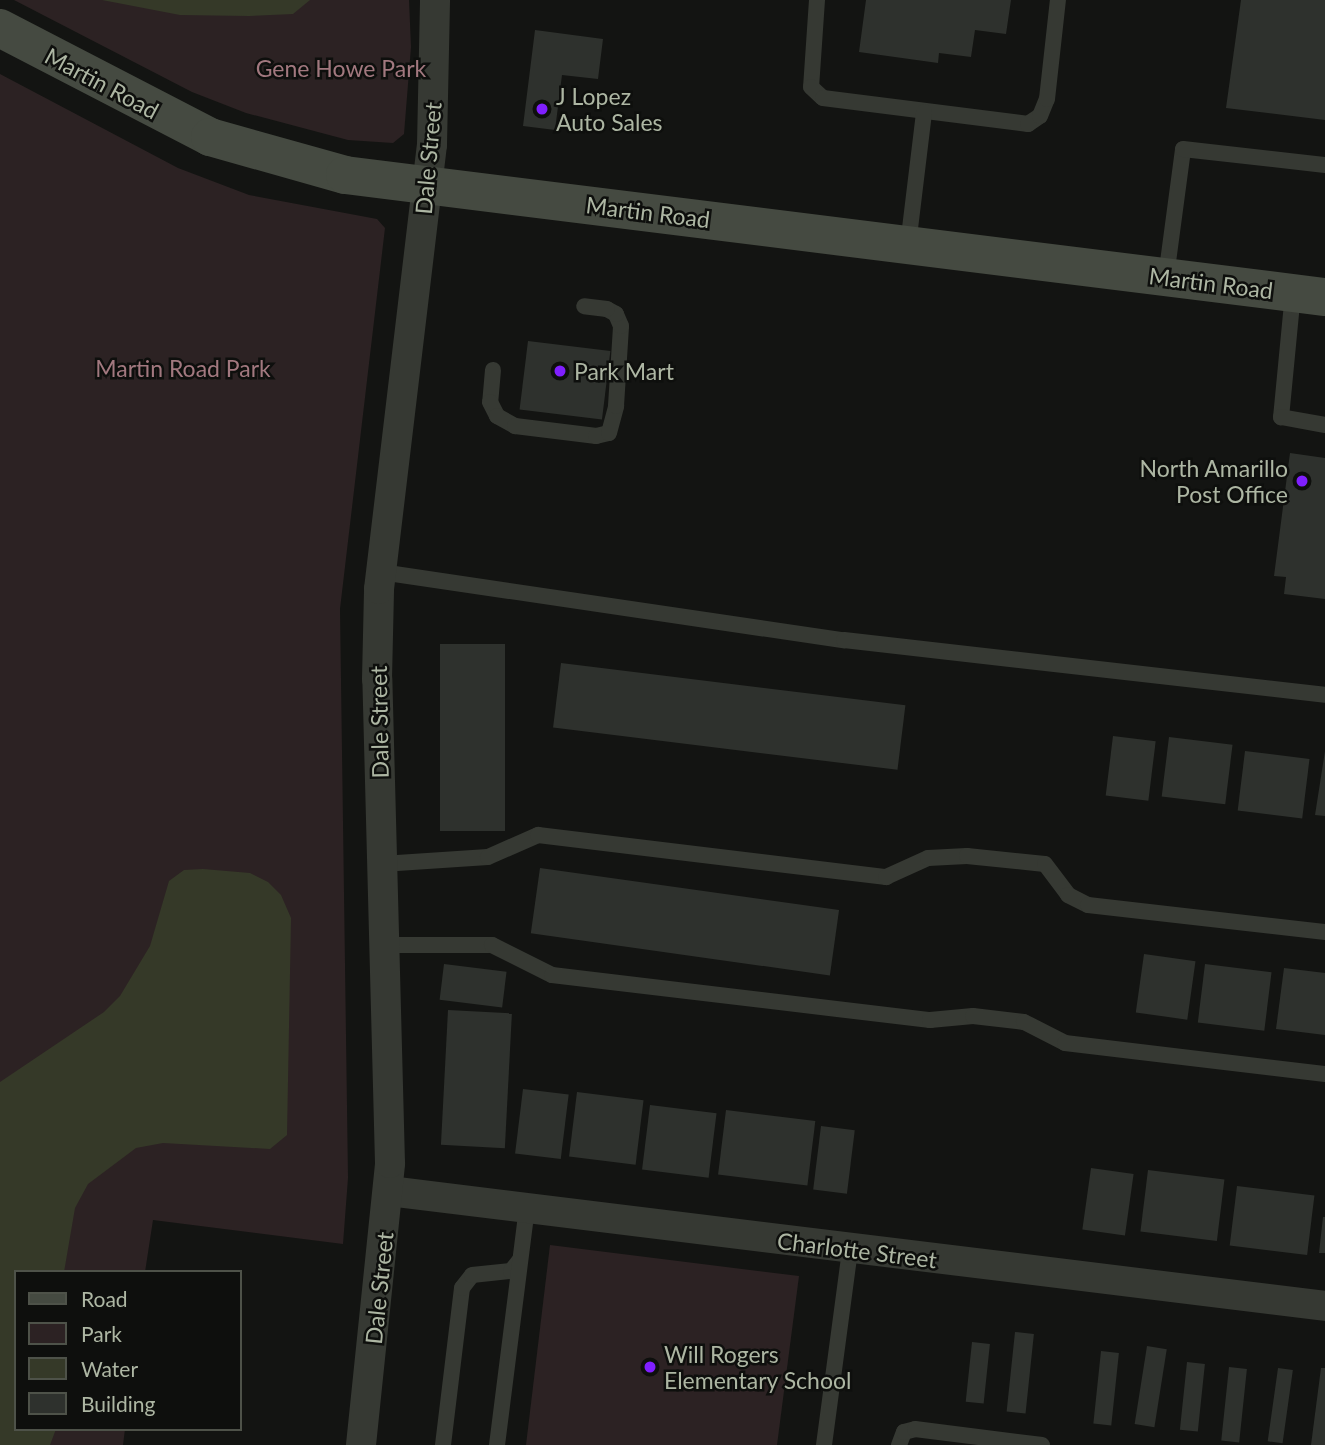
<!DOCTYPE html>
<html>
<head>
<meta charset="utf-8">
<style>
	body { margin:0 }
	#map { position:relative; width:1325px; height:1445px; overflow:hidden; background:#131412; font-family:Lato,sans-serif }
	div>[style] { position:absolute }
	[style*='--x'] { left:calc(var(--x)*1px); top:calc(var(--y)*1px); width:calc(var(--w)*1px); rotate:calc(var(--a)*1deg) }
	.green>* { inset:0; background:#2c2223 }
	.water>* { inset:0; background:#353928 }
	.building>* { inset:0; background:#2e312d; transform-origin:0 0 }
	.lane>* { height:16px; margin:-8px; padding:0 8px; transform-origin:8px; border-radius:8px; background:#363933 }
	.street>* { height:30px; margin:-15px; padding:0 15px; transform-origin:15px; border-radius:15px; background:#363933 }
	.secondary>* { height:38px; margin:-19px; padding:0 19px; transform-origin:19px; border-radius:19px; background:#454a41 }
	.dots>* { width:19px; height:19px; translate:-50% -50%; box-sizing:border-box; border:4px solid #0e0f0d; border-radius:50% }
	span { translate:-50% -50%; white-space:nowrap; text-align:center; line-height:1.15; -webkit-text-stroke:5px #0e0f0d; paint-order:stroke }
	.park-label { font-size:23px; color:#a2787f }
	.street-label { font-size:23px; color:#adb6a3 }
	.poi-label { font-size:23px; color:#adb6a3 }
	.left { translate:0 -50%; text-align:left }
	.right { translate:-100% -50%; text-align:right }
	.legend { position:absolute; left:14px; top:1270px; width:228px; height:161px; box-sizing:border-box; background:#0e0f0d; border:2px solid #4e5249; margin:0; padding:9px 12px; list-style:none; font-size:21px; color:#adb6a3 }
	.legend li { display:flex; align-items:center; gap:14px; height:35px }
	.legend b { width:35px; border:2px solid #4e5249 }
</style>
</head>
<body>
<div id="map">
	<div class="green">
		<i style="clip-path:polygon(14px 0,409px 0,411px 47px,404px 134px,393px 143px,348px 140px,246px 113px,192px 92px)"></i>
		<i style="clip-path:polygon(0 74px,178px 168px,249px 195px,377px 219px,385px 228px,340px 609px,348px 1178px,343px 1244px,153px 1220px,145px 1272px,16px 1272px,16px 1429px,125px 1429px,123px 1445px,0 1445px)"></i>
		<i style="clip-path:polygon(550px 1245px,799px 1276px,777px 1445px,526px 1445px)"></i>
	</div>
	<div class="water">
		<i style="clip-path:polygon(102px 0,310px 0,293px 14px,249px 16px,180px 15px)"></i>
		<i style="clip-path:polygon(203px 869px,250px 873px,268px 882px,281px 895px,291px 918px,287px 1135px,270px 1149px,163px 1143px,136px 1148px,88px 1184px,75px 1208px,64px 1272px,16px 1272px,16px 1429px,56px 1429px,50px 1445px,0 1445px,0 1082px,104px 1012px,120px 996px,150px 946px,169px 881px,184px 870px)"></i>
	</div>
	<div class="building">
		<i style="clip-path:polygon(866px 0,1011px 0,1006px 34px,975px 30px,971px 57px,939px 53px,938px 63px,859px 52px)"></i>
		<i style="clip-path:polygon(1241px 0,1325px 0,1325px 120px,1226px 108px)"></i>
		<i style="clip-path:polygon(535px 30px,603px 39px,598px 79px,562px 75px,555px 130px,523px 126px)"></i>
		<i style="left:528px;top:341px;width:83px;height:69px;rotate:7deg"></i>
		<i style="clip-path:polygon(1290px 453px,1325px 458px,1325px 599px,1284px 594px,1286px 577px,1274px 576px)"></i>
		<i style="left:440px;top:644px;width:65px;height:187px"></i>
		<i style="left:561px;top:663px;width:347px;height:65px;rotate:7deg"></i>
		<i style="left:1113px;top:736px;width:43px;height:60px;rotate:7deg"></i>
		<i style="left:1169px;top:737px;width:64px;height:60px;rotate:7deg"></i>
		<i style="left:1245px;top:751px;width:65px;height:60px;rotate:7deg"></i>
		<i style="clip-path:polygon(1325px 751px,1325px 816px,1315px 815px)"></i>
		<i style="left:540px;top:868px;width:302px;height:66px;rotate:8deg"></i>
		<i style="left:1144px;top:954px;width:52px;height:59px;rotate:8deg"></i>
		<i style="left:444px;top:964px;width:63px;height:36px;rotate:7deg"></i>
		<i style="left:1205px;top:964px;width:67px;height:59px;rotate:7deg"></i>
		<i style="clip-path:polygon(1284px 968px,1325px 973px,1325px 1035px,1276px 1029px)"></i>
		<i style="left:448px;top:1010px;width:64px;height:135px;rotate:3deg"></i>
		<i style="left:523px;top:1089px;width:46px;height:65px;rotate:7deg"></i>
		<i style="left:577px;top:1092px;width:67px;height:65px;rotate:7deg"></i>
		<i style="left:650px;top:1105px;width:67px;height:65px;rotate:7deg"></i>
		<i style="left:726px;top:1110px;width:90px;height:65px;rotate:7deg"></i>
		<i style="left:821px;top:1126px;width:34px;height:64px;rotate:7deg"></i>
		<i style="left:1091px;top:1168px;width:43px;height:62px;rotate:8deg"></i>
		<i style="left:1148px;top:1170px;width:77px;height:62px;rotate:7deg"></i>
		<i style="left:1237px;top:1186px;width:78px;height:60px;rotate:7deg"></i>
		<i style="clip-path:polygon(1323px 1217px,1325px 1217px,1325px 1253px,1319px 1253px)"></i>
		<i style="left:1015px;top:1332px;width:19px;height:80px;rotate:6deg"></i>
		<i style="left:972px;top:1342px;width:18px;height:60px;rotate:6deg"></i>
		<i style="left:1147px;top:1346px;width:20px;height:79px;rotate:9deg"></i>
		<i style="left:1101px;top:1351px;width:18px;height:73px;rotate:6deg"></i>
		<i style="left:1187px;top:1362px;width:18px;height:68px;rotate:6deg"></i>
		<i style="left:1229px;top:1367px;width:18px;height:74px;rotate:6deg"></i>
		<i style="left:1278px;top:1368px;width:15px;height:74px;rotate:8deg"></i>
		<i style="clip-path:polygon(1321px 1368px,1325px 1368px,1325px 1445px,1311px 1445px)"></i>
	</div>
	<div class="lane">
		<i style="--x:817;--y:0;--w:87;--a:93.9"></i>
		<i style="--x:811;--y:87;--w:16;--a:43"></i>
		<i style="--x:823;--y:98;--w:207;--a:7.2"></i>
		<i style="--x:1028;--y:124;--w:14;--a:-34"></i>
		<i style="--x:1040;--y:116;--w:18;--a:-68"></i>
		<i style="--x:1047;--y:99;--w:100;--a:-83.7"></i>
		<i style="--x:908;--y:245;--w:134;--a:-83.1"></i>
		<i style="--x:1166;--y:277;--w:129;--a:-82.4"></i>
		<i style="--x:1183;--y:149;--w:143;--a:6.4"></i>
		<i style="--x:1293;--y:293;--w:125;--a:95.5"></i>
		<i style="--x:1281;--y:417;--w:45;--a:10.3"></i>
		<i style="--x:493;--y:370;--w:32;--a:95"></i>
		<i style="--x:490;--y:402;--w:16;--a:63"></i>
		<i style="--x:497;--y:416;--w:21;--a:29"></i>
		<i style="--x:515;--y:426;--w:82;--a:7"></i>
		<i style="--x:596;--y:436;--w:13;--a:-13"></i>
		<i style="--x:609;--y:433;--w:28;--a:-75"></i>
		<i style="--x:616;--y:406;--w:80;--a:-86.4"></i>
		<i style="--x:621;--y:326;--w:13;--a:-113"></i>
		<i style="--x:616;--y:314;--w:10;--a:-151"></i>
		<i style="--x:607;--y:309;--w:23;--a:-173"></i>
		<i style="--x:381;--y:572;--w:468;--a:8.4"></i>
		<i style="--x:844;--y:640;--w:484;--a:6.5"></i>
		<i style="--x:382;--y:864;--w:106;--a:-3.8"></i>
		<i style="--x:488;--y:857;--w:55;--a:-23.7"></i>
		<i style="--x:538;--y:835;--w:351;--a:6.9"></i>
		<i style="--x:886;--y:877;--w:46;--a:-24.3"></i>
		<i style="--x:928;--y:858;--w:39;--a:-3"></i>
		<i style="--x:967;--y:856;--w:78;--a:5.9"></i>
		<i style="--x:1045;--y:864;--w:39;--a:53"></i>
		<i style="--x:1068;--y:895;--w:22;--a:27"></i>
		<i style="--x:1088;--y:905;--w:239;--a:6.5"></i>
		<i style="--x:384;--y:945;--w:108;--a:0"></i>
		<i style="--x:492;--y:945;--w:67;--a:26.6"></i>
		<i style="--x:552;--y:975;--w:381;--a:6.8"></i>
		<i style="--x:930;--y:1020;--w:43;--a:-5.3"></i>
		<i style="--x:973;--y:1016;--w:51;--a:6.7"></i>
		<i style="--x:1024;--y:1022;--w:46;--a:27.1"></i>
		<i style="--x:1065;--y:1043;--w:262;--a:6.8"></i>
		<i style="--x:443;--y:1445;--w:158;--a:-83.1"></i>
		<i style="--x:462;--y:1288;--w:16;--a:-52"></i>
		<i style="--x:472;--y:1275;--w:39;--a:-6"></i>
		<i style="--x:511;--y:1271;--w:13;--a:-51"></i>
		<i style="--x:497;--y:1445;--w:238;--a:-82.8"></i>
		<i style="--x:824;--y:1445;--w:198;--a:-82.4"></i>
		<i style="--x:899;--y:1445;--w:14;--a:-69"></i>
		<i style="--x:904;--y:1432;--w:11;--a:-15"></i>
		<i style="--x:915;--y:1429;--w:128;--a:7.2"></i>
	</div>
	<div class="street">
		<i style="--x:389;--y:1191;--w:943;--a:7"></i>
		<i style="--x:361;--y:1445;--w:283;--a:-84.1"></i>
		<i style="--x:390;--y:1163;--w:484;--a:-91.5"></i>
		<i style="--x:377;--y:679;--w:90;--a:-88.7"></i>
		<i style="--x:379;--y:589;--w:447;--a:-83.2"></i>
		<i style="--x:432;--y:145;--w:145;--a:-88.8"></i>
	</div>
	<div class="secondary">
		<i style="--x:0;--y:28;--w:237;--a:27.4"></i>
		<i style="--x:210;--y:137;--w:140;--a:15.7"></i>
		<i style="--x:345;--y:175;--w:988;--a:7.1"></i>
	</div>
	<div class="dots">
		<i style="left:542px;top:109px;background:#801fff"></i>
		<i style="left:560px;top:371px;background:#801fff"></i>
		<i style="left:1302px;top:481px;background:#801fff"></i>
		<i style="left:650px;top:1367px;background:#801fff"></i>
	</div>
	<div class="park-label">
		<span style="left:341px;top:68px">Gene Howe Park</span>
		<span style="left:183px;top:368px">Martin Road Park</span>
	</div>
	<div class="street-label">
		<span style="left:102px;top:83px;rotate:28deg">Martin Road</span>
		<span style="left:428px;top:158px;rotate:-85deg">Dale Street</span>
		<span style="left:648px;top:212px;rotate:7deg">Martin Road</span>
		<span style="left:1211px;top:283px;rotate:7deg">Martin Road</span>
		<span style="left:379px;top:722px;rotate:-91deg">Dale Street</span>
		<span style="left:857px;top:1250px;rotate:7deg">Charlotte Street</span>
		<span style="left:379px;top:1288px;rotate:-84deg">Dale Street</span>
	</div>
	<div class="poi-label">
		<span class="left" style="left:556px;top:109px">J Lopez<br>Auto Sales</span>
		<span class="left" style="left:574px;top:371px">Park Mart</span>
		<span class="right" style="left:1288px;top:481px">North Amarillo<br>Post Office</span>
		<span class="left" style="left:664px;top:1367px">Will Rogers<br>Elementary School</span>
	</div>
	<ul class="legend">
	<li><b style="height:9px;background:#454a41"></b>Road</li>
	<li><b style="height:19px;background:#2c2223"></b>Park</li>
	<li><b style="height:19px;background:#353928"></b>Water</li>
	<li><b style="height:19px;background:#2e312d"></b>Building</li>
	</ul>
</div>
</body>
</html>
